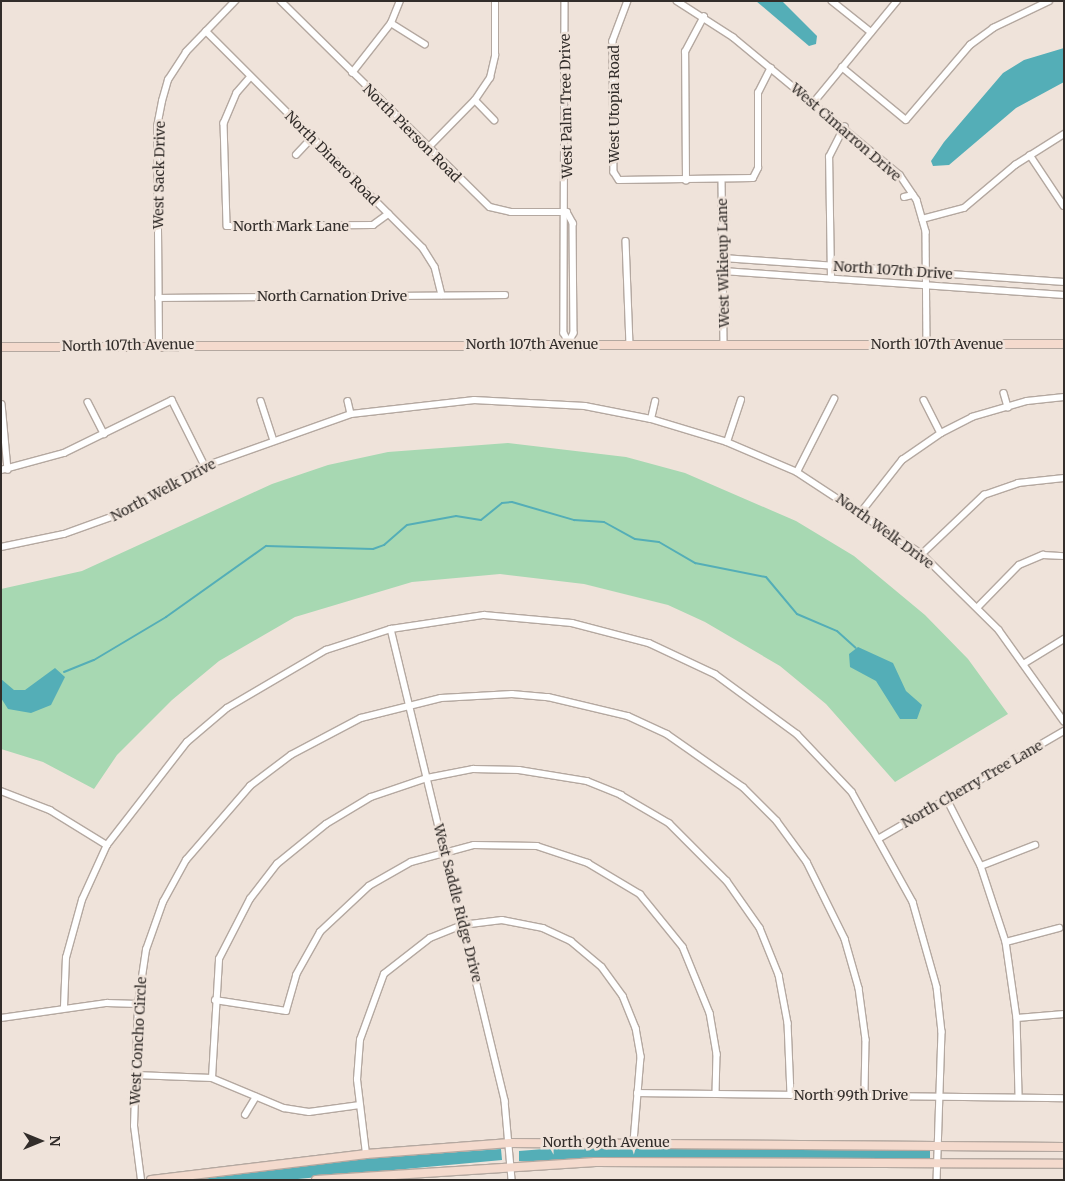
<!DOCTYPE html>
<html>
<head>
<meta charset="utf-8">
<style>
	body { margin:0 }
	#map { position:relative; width:1065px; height:1181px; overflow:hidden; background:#efe3da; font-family:Merriweather,serif }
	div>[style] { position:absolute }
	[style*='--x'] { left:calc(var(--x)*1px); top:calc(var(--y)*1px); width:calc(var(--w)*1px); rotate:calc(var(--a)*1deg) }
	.green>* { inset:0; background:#a7d8b2 }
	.water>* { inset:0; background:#54aeb7 }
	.stream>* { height:2px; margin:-1px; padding:0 1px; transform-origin:1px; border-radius:1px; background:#54aeb7 }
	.roads { filter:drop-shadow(1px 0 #b4a8a0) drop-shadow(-1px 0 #b4a8a0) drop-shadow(0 1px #b4a8a0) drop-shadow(0 -1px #b4a8a0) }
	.minor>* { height:5.5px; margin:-2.75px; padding:0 2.75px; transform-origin:2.75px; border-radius:2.75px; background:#fff }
	.secondary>* { height:8px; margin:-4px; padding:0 4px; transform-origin:4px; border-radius:4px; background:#f4dacd }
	span { translate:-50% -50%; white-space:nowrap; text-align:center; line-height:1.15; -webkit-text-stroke:5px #efe3da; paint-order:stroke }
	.street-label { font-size:14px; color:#322d2a }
	.frame { position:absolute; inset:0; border:2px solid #322d2a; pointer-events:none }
	.north { position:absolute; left:15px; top:1116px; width:50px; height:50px; -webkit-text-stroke:4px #efe3da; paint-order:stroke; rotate:90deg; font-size:14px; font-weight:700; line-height:20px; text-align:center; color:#322d2a }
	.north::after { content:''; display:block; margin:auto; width:18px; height:22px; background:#322d2a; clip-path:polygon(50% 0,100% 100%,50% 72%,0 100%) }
</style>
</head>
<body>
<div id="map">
	<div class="green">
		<i style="clip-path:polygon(508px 443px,626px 457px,685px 473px,796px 521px,854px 556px,925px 615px,968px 659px,1008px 714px,895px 782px,826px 704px,780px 666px,705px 622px,668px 605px,584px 584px,500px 574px,412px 582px,295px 617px,219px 661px,172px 700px,117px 755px,94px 789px,43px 762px,1px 749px,1px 589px,82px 571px,272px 484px,328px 465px,388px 452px)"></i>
	</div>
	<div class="water">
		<i style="clip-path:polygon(756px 1px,782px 1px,817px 36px,816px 44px,809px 46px)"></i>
		<i style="clip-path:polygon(1064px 48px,1064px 82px,1016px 108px,949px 165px,933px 166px,931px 161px,944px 142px,1003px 73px,1024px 60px)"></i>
		<i style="clip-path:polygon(858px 647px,893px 663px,906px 691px,922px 705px,917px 719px,900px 719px,876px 681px,850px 667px,849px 654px)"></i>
		<i style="clip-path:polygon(55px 668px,65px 677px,51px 705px,31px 713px,8px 709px,1px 698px,1px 679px,14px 690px,25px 690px)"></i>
		<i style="clip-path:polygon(581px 1146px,930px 1148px,930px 1159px,519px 1161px,519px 1151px)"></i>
		<i style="clip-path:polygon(501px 1149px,502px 1160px,287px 1180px,195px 1180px,333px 1161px)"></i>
	</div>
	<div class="stream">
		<i style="--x:64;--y:672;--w:32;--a:-22"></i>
		<i style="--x:94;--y:660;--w:84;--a:-30.8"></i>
		<i style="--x:166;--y:617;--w:123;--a:-35.4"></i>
		<i style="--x:266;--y:546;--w:107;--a:1.6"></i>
		<i style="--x:373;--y:549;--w:12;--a:-20"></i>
		<i style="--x:384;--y:545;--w:30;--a:-41"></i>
		<i style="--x:407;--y:525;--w:50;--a:-10.4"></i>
		<i style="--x:456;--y:516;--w:25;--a:9"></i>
		<i style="--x:481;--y:520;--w:27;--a:-39"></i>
		<i style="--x:502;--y:503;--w:10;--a:-6"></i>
		<i style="--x:512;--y:502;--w:65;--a:16.2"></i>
		<i style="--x:574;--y:520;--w:30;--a:4"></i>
		<i style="--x:604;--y:522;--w:35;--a:29"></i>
		<i style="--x:635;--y:539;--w:24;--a:7"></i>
		<i style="--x:659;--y:542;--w:42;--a:30.3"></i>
		<i style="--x:695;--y:563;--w:72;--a:11.2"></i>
		<i style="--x:766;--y:577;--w:48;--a:50"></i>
		<i style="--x:797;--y:614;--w:43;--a:23"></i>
		<i style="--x:837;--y:631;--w:25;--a:42"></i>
	</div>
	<div class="roads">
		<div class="minor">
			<i style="--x:281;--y:1;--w:293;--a:44.6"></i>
			<i style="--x:490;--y:207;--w:22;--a:13"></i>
			<i style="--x:511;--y:212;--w:56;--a:0"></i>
			<i style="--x:565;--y:1;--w:332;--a:90.2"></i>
			<i style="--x:564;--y:333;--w:11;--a:63"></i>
			<i style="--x:628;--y:1;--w:43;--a:110.6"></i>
			<i style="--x:613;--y:41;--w:131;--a:89.6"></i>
			<i style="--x:614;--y:172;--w:9;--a:58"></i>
			<i style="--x:619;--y:180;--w:134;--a:-0.9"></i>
			<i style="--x:753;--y:178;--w:11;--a:-63"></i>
			<i style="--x:758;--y:168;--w:75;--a:-90"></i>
			<i style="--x:758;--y:93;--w:28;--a:-63"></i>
			<i style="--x:677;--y:1;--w:67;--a:32.7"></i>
			<i style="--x:733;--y:37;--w:217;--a:39.6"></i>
			<i style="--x:900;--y:175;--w:30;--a:56"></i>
			<i style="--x:917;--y:200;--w:33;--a:74"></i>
			<i style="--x:926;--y:232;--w:112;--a:89.5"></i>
			<i style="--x:832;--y:1;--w:50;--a:38.5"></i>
			<i style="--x:391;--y:23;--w:40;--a:32"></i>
			<i style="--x:206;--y:31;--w:307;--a:45"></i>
			<i style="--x:423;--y:248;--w:22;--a:58"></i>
			<i style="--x:435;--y:267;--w:29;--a:76"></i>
			<i style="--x:842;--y:67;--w:83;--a:39.6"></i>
			<i style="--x:906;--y:120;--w:99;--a:-49.5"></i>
			<i style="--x:970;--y:45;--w:29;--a:-36"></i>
			<i style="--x:993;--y:28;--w:62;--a:-25.7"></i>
			<i style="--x:352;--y:73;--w:63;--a:-52"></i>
			<i style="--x:391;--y:23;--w:24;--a:-68"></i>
			<i style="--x:251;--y:77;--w:21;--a:131"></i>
			<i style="--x:237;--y:93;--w:33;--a:113"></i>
			<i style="--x:224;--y:123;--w:103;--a:88.3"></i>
			<i style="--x:227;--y:226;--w:146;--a:-0.4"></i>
			<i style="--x:373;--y:225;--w:19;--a:-36"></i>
			<i style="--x:475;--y:100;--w:28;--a:46"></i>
			<i style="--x:814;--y:102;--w:131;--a:-50.6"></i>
			<i style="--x:428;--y:148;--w:67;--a:-45.6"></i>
			<i style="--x:475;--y:100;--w:27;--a:-56"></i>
			<i style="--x:490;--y:78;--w:23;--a:-77"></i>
			<i style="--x:495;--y:56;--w:55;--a:-90"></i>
			<i style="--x:296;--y:155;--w:23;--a:-47"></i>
			<i style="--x:1030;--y:155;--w:61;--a:56.3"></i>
			<i style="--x:722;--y:180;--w:165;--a:89.3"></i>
			<i style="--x:686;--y:181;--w:129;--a:-90.4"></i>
			<i style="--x:685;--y:52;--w:40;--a:-62"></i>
			<i style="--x:904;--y:197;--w:9;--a:-13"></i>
			<i style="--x:567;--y:212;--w:13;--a:61"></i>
			<i style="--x:573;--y:223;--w:110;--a:89.5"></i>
			<i style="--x:574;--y:333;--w:11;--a:117"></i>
			<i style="--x:922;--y:219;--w:43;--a:-14.7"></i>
			<i style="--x:964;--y:208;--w:67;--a:-40.1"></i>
			<i style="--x:1015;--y:165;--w:58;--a:-32.3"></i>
			<i style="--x:626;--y:241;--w:103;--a:87.8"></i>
			<i style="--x:723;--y:258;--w:342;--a:4"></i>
			<i style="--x:723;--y:271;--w:342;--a:4"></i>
			<i style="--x:831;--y:279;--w:122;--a:-90.9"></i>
			<i style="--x:829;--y:157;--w:34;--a:-63"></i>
			<i style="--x:158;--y:298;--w:347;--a:-0.5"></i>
			<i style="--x:159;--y:344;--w:217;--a:-90.5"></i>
			<i style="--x:157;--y:127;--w:26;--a:-79"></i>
			<i style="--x:162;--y:101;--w:22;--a:-74"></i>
			<i style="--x:168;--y:80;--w:33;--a:-57"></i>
			<i style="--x:186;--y:52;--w:71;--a:-46.1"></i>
			<i style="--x:1004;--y:393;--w:15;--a:74"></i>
			<i style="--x:924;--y:400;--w:37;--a:63"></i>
			<i style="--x:261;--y:401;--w:39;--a:72"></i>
			<i style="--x:348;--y:401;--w:13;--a:77"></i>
			<i style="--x:88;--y:402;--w:36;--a:63"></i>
			<i style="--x:2;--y:404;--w:66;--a:84.8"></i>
			<i style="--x:651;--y:419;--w:79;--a:16.8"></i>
			<i style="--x:727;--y:442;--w:76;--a:23.2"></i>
			<i style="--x:797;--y:472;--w:149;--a:33.3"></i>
			<i style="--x:922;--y:554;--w:108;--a:44.6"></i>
			<i style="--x:999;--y:630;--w:112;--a:54.5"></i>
			<i style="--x:727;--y:442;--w:44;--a:-71.6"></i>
			<i style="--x:1;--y:470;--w:65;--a:-15.1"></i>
			<i style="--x:64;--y:453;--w:120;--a:-26.1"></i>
			<i style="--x:172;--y:400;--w:74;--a:63.4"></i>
			<i style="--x:797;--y:472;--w:82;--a:-63.1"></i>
			<i style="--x:862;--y:511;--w:65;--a:-51.9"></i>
			<i style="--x:902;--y:460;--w:47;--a:-34.7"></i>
			<i style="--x:941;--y:433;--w:35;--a:-27"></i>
			<i style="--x:972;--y:417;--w:57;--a:-16.2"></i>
			<i style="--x:1027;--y:401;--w:37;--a:-6"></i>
			<i style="--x:1;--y:547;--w:64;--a:-11.7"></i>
			<i style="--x:64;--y:534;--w:56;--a:-19.7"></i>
			<i style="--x:117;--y:515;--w:101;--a:-29.1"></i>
			<i style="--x:205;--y:466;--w:155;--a:-19.6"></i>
			<i style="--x:351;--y:414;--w:124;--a:-6.5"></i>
			<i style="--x:474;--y:400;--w:111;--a:3.1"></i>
			<i style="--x:585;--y:406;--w:67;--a:11.1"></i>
			<i style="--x:651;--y:419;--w:18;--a:-77"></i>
			<i style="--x:922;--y:554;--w:86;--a:-43.6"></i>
			<i style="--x:984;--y:495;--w:36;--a:-19"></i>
			<i style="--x:1018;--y:483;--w:46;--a:-6.2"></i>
			<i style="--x:979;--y:606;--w:57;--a:-45.7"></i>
			<i style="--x:1019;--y:565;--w:26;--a:-23"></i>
			<i style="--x:1043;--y:555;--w:21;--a:3"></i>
			<i style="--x:391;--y:629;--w:486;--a:76.4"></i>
			<i style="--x:505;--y:1101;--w:79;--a:84.9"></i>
			<i style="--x:1025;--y:663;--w:46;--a:-31.6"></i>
			<i style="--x:1;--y:791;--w:53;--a:21.2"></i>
			<i style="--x:50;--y:810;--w:67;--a:31.6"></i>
			<i style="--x:947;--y:799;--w:75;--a:63.1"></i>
			<i style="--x:981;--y:866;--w:80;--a:71.8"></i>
			<i style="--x:1006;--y:942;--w:77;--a:81.8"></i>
			<i style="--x:1017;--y:1018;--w:79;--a:88.5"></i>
			<i style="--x:880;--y:838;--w:213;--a:-30.2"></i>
			<i style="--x:981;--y:866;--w:58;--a:-21.3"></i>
			<i style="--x:1006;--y:942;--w:55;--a:-14.8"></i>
			<i style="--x:215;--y:1000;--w:72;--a:8.8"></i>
			<i style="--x:286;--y:1011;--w:37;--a:-74"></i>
			<i style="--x:296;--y:975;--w:49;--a:-60.8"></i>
			<i style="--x:320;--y:932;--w:67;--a:-43.2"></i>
			<i style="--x:369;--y:886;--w:48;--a:-29.7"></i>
			<i style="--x:411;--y:862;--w:65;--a:-15.1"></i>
			<i style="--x:474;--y:845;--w:63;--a:0.9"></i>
			<i style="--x:537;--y:846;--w:54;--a:18.4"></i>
			<i style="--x:588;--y:863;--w:61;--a:30.8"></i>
			<i style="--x:640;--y:894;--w:68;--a:50.9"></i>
			<i style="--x:683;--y:947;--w:71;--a:67.8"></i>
			<i style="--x:710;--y:1013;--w:42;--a:80.3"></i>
			<i style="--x:717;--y:1054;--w:40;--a:91.4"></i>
			<i style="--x:64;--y:1007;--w:49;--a:-87.7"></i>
			<i style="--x:66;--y:958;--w:60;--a:-74.6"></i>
			<i style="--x:82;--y:900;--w:60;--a:-65.6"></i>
			<i style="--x:107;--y:845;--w:130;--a:-52.2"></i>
			<i style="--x:187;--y:742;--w:52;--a:-40.4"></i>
			<i style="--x:227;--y:708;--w:115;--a:-30.4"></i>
			<i style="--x:326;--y:650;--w:68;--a:-17.9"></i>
			<i style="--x:391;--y:629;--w:94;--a:-8.6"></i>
			<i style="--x:484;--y:615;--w:88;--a:5.2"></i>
			<i style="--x:572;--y:623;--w:80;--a:14.6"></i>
			<i style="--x:649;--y:643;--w:73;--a:25.2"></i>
			<i style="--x:715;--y:674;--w:102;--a:36.2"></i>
			<i style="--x:797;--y:734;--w:80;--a:46.5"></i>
			<i style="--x:852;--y:792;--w:126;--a:61"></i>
			<i style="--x:913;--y:902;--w:88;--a:74.2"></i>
			<i style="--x:937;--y:987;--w:45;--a:83.7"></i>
			<i style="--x:942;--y:1032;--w:148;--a:91.9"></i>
			<i style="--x:1;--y:1018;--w:107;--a:-8.1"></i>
			<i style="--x:107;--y:1003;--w:31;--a:2"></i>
			<i style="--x:1017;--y:1018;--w:47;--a:-4.9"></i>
			<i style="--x:135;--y:1075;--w:77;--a:2.2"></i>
			<i style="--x:212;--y:1078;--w:78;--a:22.6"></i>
			<i style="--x:284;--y:1108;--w:25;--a:9"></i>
			<i style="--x:309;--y:1112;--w:51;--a:-7.8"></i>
			<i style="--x:212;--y:1078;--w:119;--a:-86.6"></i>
			<i style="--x:219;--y:959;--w:68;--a:-62.7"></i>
			<i style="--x:250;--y:899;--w:44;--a:-52.4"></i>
			<i style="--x:277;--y:864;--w:63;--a:-39.2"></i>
			<i style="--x:326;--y:824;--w:52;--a:-31"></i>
			<i style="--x:371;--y:797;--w:59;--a:-18.7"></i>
			<i style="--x:427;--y:778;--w:47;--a:-11.1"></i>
			<i style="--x:473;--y:769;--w:46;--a:1.2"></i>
			<i style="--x:519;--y:770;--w:69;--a:9.2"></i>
			<i style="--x:587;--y:781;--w:37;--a:22"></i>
			<i style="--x:621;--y:795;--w:56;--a:30.3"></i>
			<i style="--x:669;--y:823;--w:82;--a:45"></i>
			<i style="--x:727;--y:881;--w:57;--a:54.9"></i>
			<i style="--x:760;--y:928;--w:51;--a:68"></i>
			<i style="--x:779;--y:975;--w:49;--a:79.4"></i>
			<i style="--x:788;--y:1023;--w:72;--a:87.6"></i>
			<i style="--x:637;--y:1093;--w:427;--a:0.7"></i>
			<i style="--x:245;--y:1115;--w:21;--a:-59"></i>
			<i style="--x:366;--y:1154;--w:75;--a:-96.9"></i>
			<i style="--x:357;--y:1080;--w:40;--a:-85.7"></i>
			<i style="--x:360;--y:1040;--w:70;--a:-70"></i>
			<i style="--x:384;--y:974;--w:58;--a:-38"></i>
			<i style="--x:430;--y:938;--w:35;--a:-22"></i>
			<i style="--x:462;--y:925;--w:40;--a:-7.1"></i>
			<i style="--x:502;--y:920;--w:42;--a:11"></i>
			<i style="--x:543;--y:928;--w:31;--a:25"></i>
			<i style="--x:571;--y:941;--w:40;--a:40"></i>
			<i style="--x:602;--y:967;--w:36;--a:54"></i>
			<i style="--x:623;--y:996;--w:35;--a:68"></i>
			<i style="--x:636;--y:1028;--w:29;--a:80"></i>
			<i style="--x:641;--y:1057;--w:85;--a:94.7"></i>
			<i style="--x:141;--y:1180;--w:54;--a:-97.4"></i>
			<i style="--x:134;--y:1126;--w:122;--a:-88.1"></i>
			<i style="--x:138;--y:1004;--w:55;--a:-81.6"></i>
			<i style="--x:146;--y:950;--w:51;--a:-70.5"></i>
			<i style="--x:163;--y:902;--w:48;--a:-61.3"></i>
			<i style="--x:186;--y:860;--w:98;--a:-49.1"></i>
			<i style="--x:250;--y:786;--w:51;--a:-37.1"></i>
			<i style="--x:291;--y:755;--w:79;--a:-27.9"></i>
			<i style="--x:361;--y:718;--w:82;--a:-14"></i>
			<i style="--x:441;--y:698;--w:71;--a:-3.2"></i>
			<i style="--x:512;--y:694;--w:36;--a:5"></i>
			<i style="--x:548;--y:697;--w:82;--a:13.4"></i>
			<i style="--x:628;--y:716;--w:43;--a:24.8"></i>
			<i style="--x:667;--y:734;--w:93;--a:34.9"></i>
			<i style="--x:743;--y:787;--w:48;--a:45"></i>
			<i style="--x:777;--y:821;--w:51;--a:53.8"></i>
			<i style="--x:807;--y:862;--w:86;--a:63.7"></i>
			<i style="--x:845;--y:939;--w:51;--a:74.1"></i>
			<i style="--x:859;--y:988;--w:52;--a:82.3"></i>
			<i style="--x:866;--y:1040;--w:54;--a:91.1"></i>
		</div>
		<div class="secondary">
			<i style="--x:1;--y:347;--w:1063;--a:-0.16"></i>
			<i style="--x:151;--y:1180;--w:217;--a:-6.9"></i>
			<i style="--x:366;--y:1154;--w:144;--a:-4.4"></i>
			<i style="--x:510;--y:1143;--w:554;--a:0.41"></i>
			<i style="--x:316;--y:1180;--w:280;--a:-3.7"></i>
			<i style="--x:595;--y:1162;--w:469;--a:0.2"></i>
		</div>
	</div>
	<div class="street-label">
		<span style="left:614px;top:104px;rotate:-90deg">West Utopia Road</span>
		<span style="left:566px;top:106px;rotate:-91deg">West Palm Tree Drive</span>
		<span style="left:846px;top:132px;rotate:41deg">West Cimarron Drive</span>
		<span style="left:412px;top:133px;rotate:45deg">North Pierson Road</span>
		<span style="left:332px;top:158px;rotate:45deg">North Dinero Road</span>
		<span style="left:159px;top:175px;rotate:-89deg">West Sack Drive</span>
		<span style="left:291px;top:226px">North Mark Lane</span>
		<span style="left:723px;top:263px;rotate:-91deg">West Wikieup Lane</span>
		<span style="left:893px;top:270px;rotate:4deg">North 107th Drive</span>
		<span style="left:332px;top:296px">North Carnation Drive</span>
		<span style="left:532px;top:344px">North 107th Avenue</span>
		<span style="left:937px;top:344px">North 107th Avenue</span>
		<span style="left:128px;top:345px;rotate:-1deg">North 107th Avenue</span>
		<span style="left:163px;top:490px;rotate:-28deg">North Welk Drive</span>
		<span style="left:885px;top:531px;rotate:36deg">North Welk Drive</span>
		<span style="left:972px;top:784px;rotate:-30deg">North Cherry Tree Lane</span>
		<span style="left:458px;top:903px;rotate:76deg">West Saddle Ridge Drive</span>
		<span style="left:138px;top:1041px;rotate:-87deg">West Concho Circle</span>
		<span style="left:851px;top:1095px">North 99th Drive</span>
		<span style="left:606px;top:1142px">North 99th Avenue</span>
	</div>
	<div class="frame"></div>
	<div class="north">N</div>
</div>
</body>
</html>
